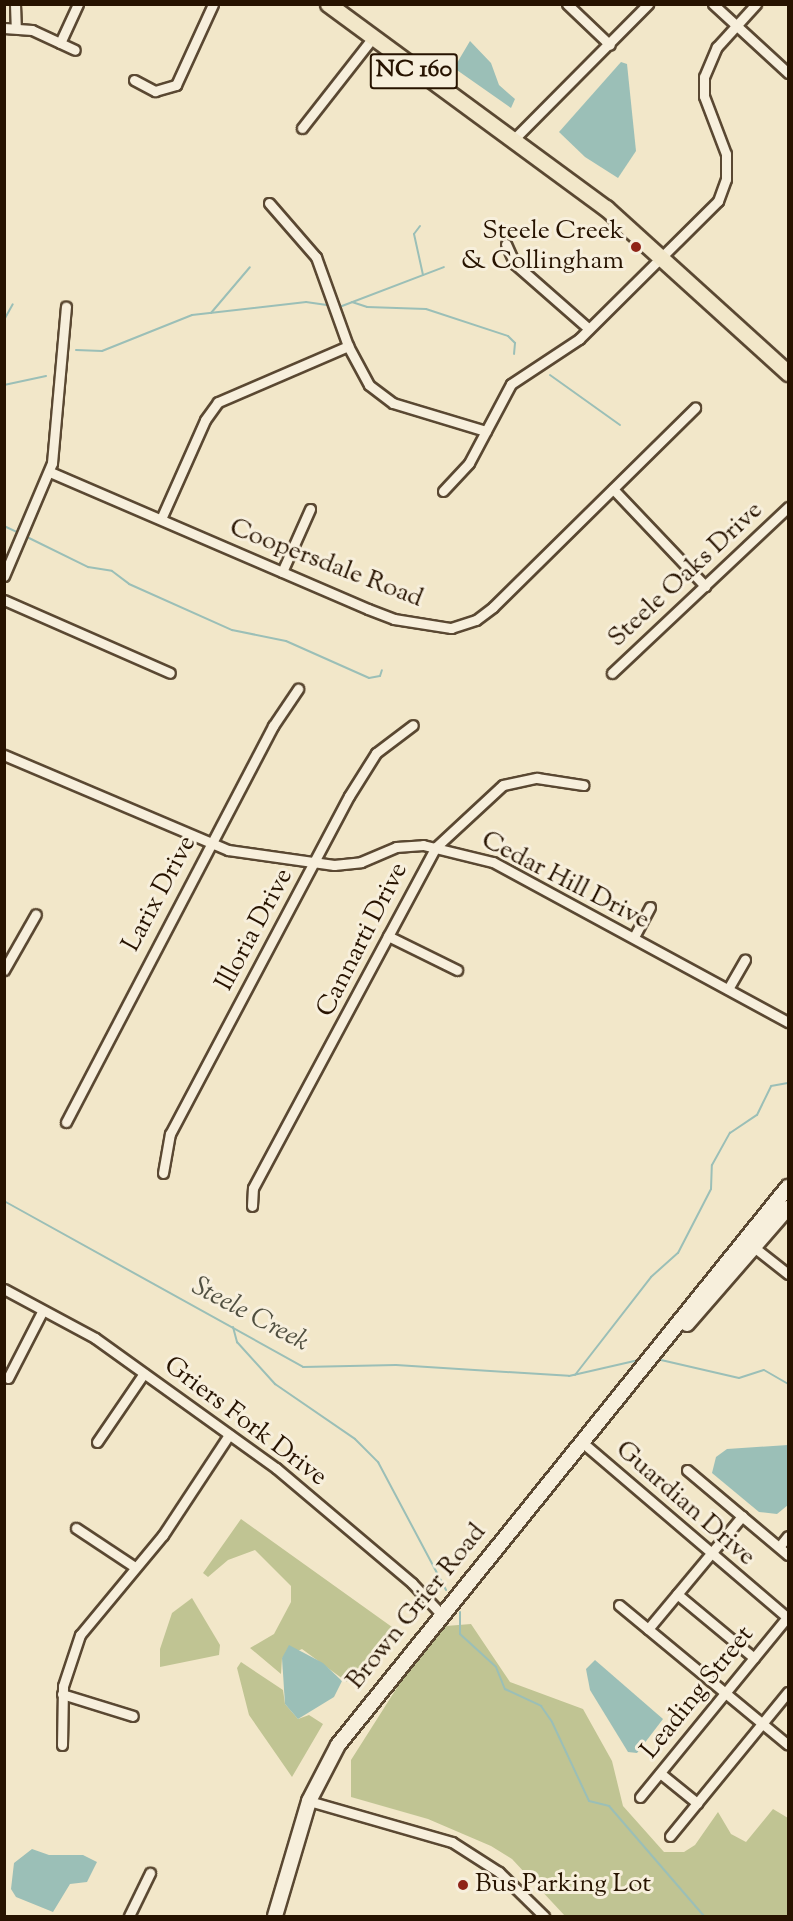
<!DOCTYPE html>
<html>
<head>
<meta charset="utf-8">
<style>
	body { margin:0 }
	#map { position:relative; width:793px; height:1921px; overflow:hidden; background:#f2e7c9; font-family:"Sorts Mill Goudy",serif }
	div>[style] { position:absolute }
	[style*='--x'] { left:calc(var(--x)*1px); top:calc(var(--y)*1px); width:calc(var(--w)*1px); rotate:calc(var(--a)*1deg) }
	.green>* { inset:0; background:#c0c493 }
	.water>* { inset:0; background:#9bbfb7 }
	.stream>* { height:2px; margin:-1px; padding:0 1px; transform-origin:1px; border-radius:1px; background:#9bbfb7 }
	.roads { filter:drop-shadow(2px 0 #5a4832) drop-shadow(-2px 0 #5a4832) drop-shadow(0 2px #5a4832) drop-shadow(0 -2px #5a4832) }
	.minor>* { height:9px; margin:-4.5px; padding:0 4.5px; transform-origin:4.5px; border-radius:4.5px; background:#f7efdc }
	.secondary>* { height:14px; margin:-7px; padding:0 7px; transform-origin:7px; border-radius:7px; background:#f7efdc }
	.primary>* { height:15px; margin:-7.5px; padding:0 7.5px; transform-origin:7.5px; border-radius:7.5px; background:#f2e7c9 }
	.dots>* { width:16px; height:16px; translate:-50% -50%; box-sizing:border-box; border:3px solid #f7efdc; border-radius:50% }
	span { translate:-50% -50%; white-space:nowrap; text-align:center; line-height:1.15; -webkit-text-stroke:6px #f7efdc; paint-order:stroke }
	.shield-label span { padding:2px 4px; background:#f7efdc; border:2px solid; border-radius:4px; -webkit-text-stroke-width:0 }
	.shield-label { font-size:24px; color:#271300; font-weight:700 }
	.poi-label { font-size:26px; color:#271300 }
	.right { translate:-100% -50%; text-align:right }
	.left { translate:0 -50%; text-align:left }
	.street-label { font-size:26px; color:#271300 }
	.water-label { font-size:27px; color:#504f40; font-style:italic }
	.frame { position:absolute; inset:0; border:6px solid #271300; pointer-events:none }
</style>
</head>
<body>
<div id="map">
	<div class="green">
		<i style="clip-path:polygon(241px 1519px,392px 1627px,347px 1682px,302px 1649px,282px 1658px,281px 1674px,250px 1648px,274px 1634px,291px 1602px,291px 1586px,255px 1550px,228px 1560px,208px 1577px,203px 1573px)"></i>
		<i style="clip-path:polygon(192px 1598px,220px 1645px,219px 1655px,160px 1667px,160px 1649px,172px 1613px)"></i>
		<i style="clip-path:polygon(471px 1624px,510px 1682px,583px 1709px,612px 1761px,623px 1806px,664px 1852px,684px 1852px,695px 1845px,718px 1812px,731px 1834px,746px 1842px,773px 1809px,788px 1818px,788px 1916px,565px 1916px,512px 1859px,491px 1846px,428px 1819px,351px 1797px,351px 1760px,412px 1664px,446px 1626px)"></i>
		<i style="clip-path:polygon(241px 1662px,283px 1690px,285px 1704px,298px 1719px,309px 1715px,323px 1724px,292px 1777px,249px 1715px,237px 1668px)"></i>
	</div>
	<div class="water">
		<i style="clip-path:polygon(470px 41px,491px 63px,499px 85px,515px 99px,511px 108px,454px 68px)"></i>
		<i style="clip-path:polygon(621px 62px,627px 64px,636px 151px,618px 178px,585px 157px,559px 132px)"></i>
		<i style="clip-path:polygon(788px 1445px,788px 1505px,777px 1514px,759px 1512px,712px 1473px,716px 1457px,727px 1449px)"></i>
		<i style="clip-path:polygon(289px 1645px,323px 1663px,342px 1681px,334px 1697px,298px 1719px,285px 1704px,282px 1658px)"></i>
		<i style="clip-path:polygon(595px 1660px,663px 1719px,637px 1753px,628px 1752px,590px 1690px,586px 1669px)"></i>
		<i style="clip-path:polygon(32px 1849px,49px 1855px,83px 1855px,97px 1862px,87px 1882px,70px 1884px,53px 1912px,16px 1897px,11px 1889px,14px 1863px)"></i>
	</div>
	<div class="stream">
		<i style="--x:420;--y:226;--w:10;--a:127"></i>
		<i style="--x:414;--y:234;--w:42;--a:77.6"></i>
		<i style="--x:352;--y:302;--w:16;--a:18"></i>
		<i style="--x:367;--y:307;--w:59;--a:1.9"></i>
		<i style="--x:426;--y:309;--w:86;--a:18.2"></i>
		<i style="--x:508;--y:336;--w:10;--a:45"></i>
		<i style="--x:515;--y:343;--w:11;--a:95"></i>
		<i style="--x:342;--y:306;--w:109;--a:-20.9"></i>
		<i style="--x:211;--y:313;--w:60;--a:-49.7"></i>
		<i style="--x:4;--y:320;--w:18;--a:-61"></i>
		<i style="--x:76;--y:350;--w:26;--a:2"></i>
		<i style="--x:102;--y:351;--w:97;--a:-21.8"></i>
		<i style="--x:192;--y:315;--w:115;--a:-6.5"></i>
		<i style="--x:306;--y:302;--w:21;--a:8"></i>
		<i style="--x:550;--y:375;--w:86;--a:35.5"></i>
		<i style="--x:4;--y:385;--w:43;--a:-12.1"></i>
		<i style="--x:4;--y:526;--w:14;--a:25"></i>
		<i style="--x:29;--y:538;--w:66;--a:26.2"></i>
		<i style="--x:88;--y:567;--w:24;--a:9"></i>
		<i style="--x:112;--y:571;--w:21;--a:37"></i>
		<i style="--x:129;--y:584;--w:113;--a:24.1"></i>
		<i style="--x:232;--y:630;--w:55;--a:11.5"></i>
		<i style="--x:286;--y:641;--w:91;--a:24"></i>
		<i style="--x:369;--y:678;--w:11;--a:-10"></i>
		<i style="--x:380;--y:676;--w:6;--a:-72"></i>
		<i style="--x:4;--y:1201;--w:342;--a:29"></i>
		<i style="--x:303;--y:1367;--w:93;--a:-1.2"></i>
		<i style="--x:396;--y:1365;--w:173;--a:3.6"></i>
		<i style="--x:569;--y:1376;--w:76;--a:-12.9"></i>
		<i style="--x:233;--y:1327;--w:16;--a:75"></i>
		<i style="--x:237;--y:1342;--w:57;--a:47.9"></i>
		<i style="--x:275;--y:1384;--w:97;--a:34.5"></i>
		<i style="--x:355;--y:1439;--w:33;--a:45"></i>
		<i style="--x:378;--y:1462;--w:145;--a:62"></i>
		<i style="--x:661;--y:1360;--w:80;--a:13"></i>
		<i style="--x:739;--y:1378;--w:26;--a:-18"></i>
		<i style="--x:764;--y:1370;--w:28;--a:30"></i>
		<i style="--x:575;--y:1375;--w:124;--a:-52.2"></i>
		<i style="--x:651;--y:1277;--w:36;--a:-42"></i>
		<i style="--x:678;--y:1253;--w:72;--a:-62.7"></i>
		<i style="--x:711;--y:1189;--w:24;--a:-88"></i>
		<i style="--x:712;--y:1165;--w:37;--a:-61"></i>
		<i style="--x:730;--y:1133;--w:32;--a:-34"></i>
		<i style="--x:757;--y:1115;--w:32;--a:-64"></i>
		<i style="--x:771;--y:1086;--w:17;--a:-10"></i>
		<i style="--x:460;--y:1612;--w:22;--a:90"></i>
		<i style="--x:460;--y:1634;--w:49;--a:42.5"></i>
		<i style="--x:496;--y:1667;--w:24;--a:68"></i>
		<i style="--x:505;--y:1689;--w:40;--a:25"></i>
		<i style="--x:541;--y:1706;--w:19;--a:55"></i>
		<i style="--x:552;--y:1722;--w:87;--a:64.9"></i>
		<i style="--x:589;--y:1801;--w:21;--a:14"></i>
		<i style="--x:609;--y:1806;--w:145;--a:49.2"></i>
	</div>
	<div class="roads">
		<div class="minor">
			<i style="--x:15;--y:4;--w:23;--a:88"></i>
			<i style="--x:567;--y:4;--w:59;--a:43.6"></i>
			<i style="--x:713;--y:4;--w:102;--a:42.6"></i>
			<i style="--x:4;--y:28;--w:28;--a:4"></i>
			<i style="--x:32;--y:30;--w:47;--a:24.9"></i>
			<i style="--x:60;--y:43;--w:43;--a:-65.2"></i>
			<i style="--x:134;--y:80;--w:24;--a:28"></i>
			<i style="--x:155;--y:91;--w:22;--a:-16"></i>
			<i style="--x:176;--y:85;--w:89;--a:-65.4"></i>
			<i style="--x:302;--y:128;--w:112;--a:-51.9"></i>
			<i style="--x:513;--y:140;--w:192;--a:-45.2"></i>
			<i style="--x:269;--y:203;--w:72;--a:49"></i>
			<i style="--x:316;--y:257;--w:95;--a:70.2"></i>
			<i style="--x:348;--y:346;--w:44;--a:61.7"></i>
			<i style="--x:369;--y:385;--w:30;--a:37"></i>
			<i style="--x:393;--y:403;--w:97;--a:16.8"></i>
			<i style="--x:506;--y:244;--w:22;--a:66"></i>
			<i style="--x:515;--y:264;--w:98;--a:41.3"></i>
			<i style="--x:50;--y:472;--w:346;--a:23.3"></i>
			<i style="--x:368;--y:609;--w:28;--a:21"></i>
			<i style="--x:394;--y:619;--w:58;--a:9"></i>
			<i style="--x:451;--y:628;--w:26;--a:-18"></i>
			<i style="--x:476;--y:620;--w:21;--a:-37"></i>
			<i style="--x:493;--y:607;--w:284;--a:-44.6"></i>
			<i style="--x:613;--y:489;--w:134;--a:46.5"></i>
			<i style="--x:443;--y:491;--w:38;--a:-47"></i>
			<i style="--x:469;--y:463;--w:89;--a:-62"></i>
			<i style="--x:511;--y:384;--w:82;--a:-33.5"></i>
			<i style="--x:579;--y:339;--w:196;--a:-44.8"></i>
			<i style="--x:718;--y:201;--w:23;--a:-70"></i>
			<i style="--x:726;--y:179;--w:25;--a:-90"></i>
			<i style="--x:726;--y:154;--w:62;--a:-110.8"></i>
			<i style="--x:704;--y:96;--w:19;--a:-90"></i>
			<i style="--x:704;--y:77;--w:33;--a:-67"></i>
			<i style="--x:717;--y:47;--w:58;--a:-47.8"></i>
			<i style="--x:161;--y:519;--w:108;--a:-66"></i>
			<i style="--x:205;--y:420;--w:22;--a:-54"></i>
			<i style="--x:218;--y:402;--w:142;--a:-23.3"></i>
			<i style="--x:282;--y:572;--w:69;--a:-66"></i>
			<i style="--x:4;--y:576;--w:123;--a:-67"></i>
			<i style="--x:52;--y:463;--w:157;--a:-84.9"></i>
			<i style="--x:4;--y:600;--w:181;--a:23.7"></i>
			<i style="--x:612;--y:673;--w:242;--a:-43.3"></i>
			<i style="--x:4;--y:755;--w:243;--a:23"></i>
			<i style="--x:228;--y:850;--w:107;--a:8.1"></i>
			<i style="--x:334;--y:865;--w:27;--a:-6"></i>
			<i style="--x:361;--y:862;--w:38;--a:-23"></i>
			<i style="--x:396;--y:847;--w:27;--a:-4"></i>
			<i style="--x:423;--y:845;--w:72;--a:13.7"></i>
			<i style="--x:493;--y:862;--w:336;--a:28.5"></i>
			<i style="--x:388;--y:936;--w:77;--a:26.2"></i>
			<i style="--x:634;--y:937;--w:34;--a:-62"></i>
			<i style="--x:4;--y:970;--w:64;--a:-60.3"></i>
			<i style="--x:728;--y:989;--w:34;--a:-60"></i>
			<i style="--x:66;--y:1122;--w:447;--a:-62.4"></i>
			<i style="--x:273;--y:726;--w:45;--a:-56"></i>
			<i style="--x:163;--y:1173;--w:40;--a:-80"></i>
			<i style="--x:170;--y:1134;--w:382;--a:-62.1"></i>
			<i style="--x:349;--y:796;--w:51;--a:-57.9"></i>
			<i style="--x:376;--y:753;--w:46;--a:-37.1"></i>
			<i style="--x:252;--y:1206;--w:18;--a:-87"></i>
			<i style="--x:253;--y:1188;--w:387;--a:-61.8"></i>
			<i style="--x:436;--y:847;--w:91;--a:-42.8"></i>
			<i style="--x:503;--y:785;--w:35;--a:-12"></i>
			<i style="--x:537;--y:778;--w:47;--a:8.7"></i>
			<i style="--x:755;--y:1248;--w:42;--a:38.2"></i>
			<i style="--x:4;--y:1289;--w:103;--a:28.3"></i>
			<i style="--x:95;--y:1338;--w:223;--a:35.7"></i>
			<i style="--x:276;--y:1468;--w:178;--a:40.2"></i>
			<i style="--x:412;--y:1583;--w:42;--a:46.9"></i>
			<i style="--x:8;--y:1378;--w:76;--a:-62.8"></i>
			<i style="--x:97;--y:1442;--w:83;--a:-55.7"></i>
			<i style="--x:583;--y:1443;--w:270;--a:40.5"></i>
			<i style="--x:687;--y:1470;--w:132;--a:40.1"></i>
			<i style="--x:76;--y:1528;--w:71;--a:33.5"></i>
			<i style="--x:779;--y:1547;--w:14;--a:-51"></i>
			<i style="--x:677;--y:1594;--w:100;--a:39.7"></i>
			<i style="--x:619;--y:1605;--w:219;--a:39.6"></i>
			<i style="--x:648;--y:1629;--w:147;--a:-50.2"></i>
			<i style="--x:62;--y:1694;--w:74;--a:17.2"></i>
			<i style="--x:62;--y:1745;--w:59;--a:-89"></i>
			<i style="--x:63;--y:1686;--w:54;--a:-71.6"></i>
			<i style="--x:80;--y:1635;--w:130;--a:-50.3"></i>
			<i style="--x:163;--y:1535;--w:120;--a:-56.6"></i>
			<i style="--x:660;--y:1773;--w:48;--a:39"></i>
			<i style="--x:640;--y:1797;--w:234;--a:-50.7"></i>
			<i style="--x:309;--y:1801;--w:149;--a:16"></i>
			<i style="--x:452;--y:1842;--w:56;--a:32.6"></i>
			<i style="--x:499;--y:1872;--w:63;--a:44.4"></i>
			<i style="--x:670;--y:1836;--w:186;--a:-50.7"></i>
			<i style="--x:129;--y:1916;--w:48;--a:-64"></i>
		</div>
		<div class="secondary">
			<i style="--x:687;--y:1324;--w:154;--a:-49"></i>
			<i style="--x:275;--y:1916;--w:120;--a:-73.5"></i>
			<i style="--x:309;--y:1801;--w:63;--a:-62.6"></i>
			<i style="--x:338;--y:1745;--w:717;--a:-51.12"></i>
		</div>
		<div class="primary">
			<i style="--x:328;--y:4;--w:345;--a:36.3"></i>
			<i style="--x:606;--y:208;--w:246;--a:42.2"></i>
		</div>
	</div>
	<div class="dots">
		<i style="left:636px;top:247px;background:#8f2418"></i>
		<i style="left:463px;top:1885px;background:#8f2418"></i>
	</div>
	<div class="shield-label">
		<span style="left:414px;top:71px">NC 160</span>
	</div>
	<div class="poi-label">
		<span class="right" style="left:624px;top:247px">Steele Creek<br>&amp; Collingham</span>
		<span class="left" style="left:475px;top:1885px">Bus Parking Lot</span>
	</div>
	<div class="street-label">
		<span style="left:326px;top:564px;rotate:21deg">Coopersdale Road</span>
		<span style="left:686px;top:575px;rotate:-43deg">Steele Oaks Drive</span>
		<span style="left:565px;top:881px;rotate:27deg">Cedar Hill Drive</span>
		<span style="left:160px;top:894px;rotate:-62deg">Larix Drive</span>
		<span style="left:255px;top:930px;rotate:-62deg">Illoria Drive</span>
		<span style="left:363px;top:940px;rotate:-63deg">Cannarti Drive</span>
		<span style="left:245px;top:1422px;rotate:37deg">Griers Fork Drive</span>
		<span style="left:685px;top:1504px;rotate:41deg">Guardian Drive</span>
		<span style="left:417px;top:1607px;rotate:-51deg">Brown Grier Road</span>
		<span style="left:698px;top:1693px;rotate:-51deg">Leading Street</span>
	</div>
	<div class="water-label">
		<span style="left:250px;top:1315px;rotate:28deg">Steele Creek</span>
	</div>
	<div class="frame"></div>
</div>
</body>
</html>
